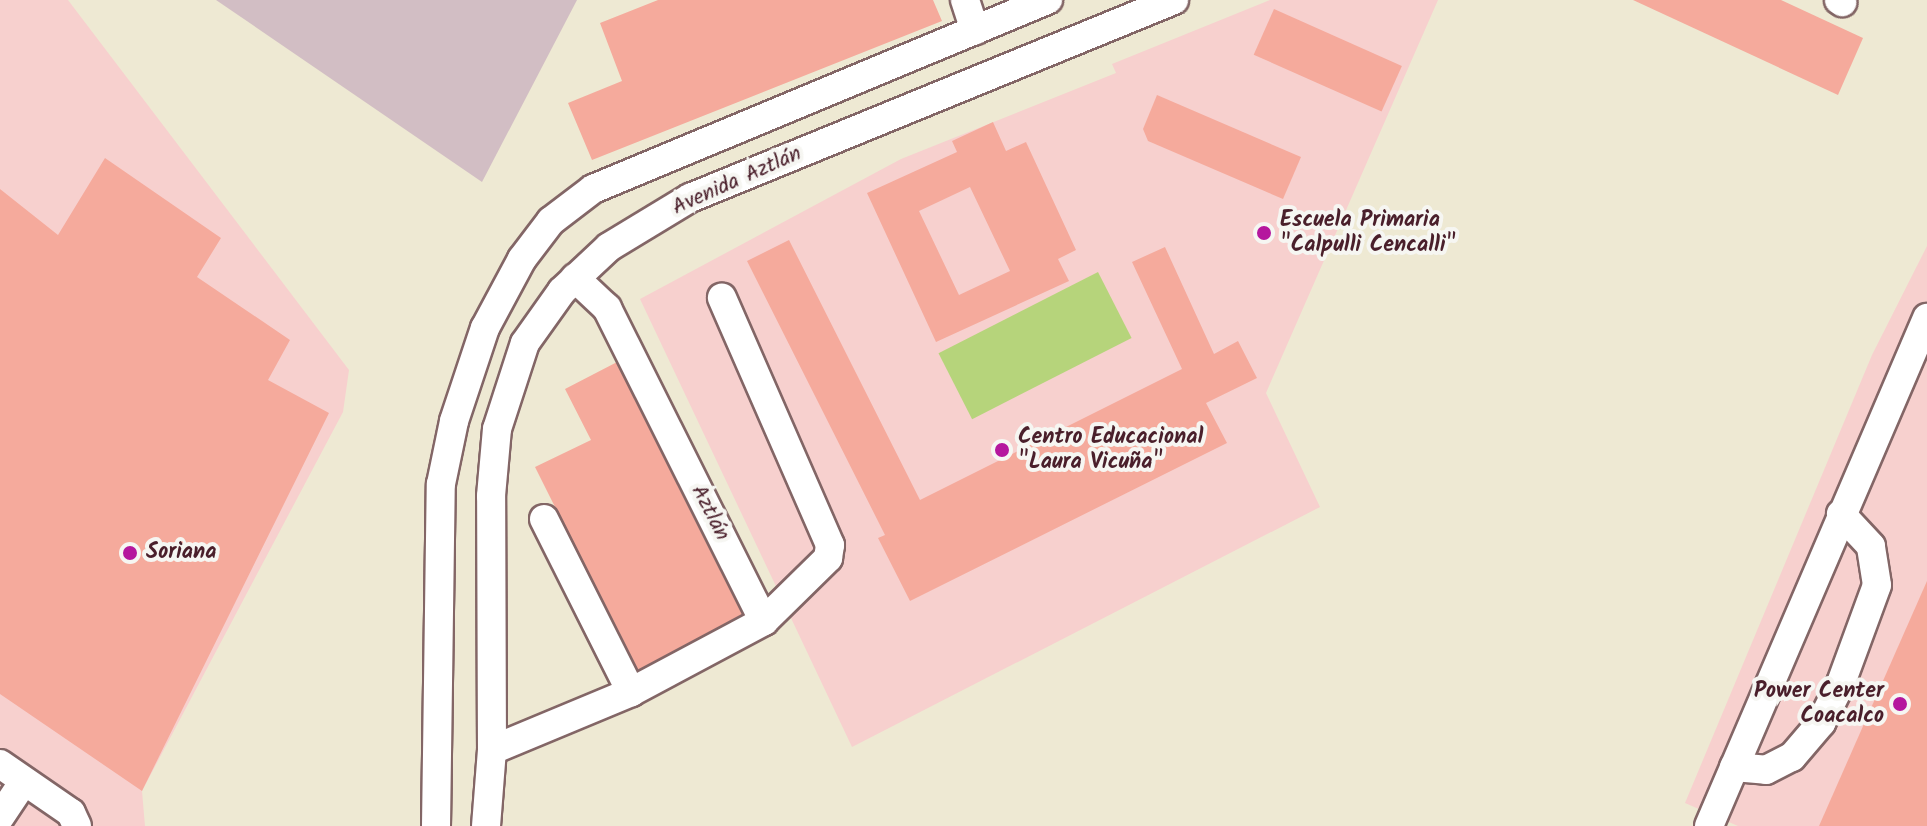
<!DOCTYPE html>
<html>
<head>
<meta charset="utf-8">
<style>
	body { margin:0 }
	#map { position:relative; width:1927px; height:826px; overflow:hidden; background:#eee9d3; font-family:Kalam,sans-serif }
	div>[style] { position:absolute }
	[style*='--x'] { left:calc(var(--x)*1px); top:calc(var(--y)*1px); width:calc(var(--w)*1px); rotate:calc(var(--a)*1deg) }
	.built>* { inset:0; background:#f7d0ce }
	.industrial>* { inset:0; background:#d2bec4 }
	.green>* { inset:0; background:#b6d47b; transform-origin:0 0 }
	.building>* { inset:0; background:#f5aa9c; transform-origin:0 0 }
	.roads { filter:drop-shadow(2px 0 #836666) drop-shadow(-2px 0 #836666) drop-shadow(0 2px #836666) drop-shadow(0 -2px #836666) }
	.minor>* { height:28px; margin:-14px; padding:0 14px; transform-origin:14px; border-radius:14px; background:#fff }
	.dots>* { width:22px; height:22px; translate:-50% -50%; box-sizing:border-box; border:4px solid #f6f6f2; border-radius:50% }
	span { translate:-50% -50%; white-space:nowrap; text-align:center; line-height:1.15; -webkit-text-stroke:8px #f6f6f2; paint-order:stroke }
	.street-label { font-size:22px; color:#4a1f2b }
	.poi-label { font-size:22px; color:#4a1f2b; font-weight:700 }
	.left { translate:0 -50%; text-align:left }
	.right { translate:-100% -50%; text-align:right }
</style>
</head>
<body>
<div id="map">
	<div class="built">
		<i style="clip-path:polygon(0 0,68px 0,349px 370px,343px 412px,142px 791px,145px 826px,0 826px)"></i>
		<i style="clip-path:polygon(1270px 0,1438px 0,1266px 393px,1320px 507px,852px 747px,640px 299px,901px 159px,1116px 73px,1112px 64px)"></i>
		<i style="clip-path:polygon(1927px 246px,1927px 826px,1738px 826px,1685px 803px,1872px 355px)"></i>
	</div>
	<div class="industrial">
		<i style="clip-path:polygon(216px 0,577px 0,482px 182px)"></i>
	</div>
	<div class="green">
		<i style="left:1098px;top:272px;width:74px;height:179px;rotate:63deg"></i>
	</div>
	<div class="building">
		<i style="clip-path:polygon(658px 0,933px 0,942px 21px,592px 160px,568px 103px,622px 81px,600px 23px)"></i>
		<i style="clip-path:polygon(1633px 0,1781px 0,1863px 38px,1838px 95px)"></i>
		<i style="left:1274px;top:9px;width:140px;height:50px;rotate:24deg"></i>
		<i style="clip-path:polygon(1157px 95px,1301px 157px,1283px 199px,1148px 141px,1143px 129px)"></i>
		<i style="clip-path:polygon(evenodd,993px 122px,1006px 151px,1026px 142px,1076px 250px,1058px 259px,1069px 281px,936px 342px,867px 193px,957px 152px,952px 141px,993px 122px,970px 187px,1010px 271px,959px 295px,919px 211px,970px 187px)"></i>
		<i style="clip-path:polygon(105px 158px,221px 238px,197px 277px,290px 340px,268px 380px,329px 413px,142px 791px,0 694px,0 189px,58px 235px)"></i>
		<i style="clip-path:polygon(789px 240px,920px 500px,1182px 369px,1132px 262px,1165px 247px,1214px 354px,1238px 341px,1257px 378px,1206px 403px,1227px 443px,910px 601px,878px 538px,885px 535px,747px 261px)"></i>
		<i style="clip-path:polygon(621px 360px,751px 618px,638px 673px,535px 467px,591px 440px,565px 389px)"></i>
		<i style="clip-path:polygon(1927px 581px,1927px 826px,1819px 826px)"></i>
	</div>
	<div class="roads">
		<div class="minor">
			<i style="--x:965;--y:0;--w:32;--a:72"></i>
			<i style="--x:1839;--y:0;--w:4;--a:34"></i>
			<i style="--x:575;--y:278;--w:44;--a:43.2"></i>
			<i style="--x:607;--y:308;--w:350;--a:63.4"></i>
			<i style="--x:544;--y:519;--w:194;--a:63.3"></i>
			<i style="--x:492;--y:750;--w:151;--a:-22.6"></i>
			<i style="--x:631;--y:692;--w:151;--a:-28.1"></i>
			<i style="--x:764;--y:621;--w:90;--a:-44.5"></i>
			<i style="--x:828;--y:558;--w:13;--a:-81"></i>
			<i style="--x:830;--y:545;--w:270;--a:-113.6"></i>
			<i style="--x:0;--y:764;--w:86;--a:34.6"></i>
			<i style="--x:71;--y:813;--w:14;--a:65"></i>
			<i style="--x:1734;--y:767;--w:32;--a:5"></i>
			<i style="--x:1766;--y:770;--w:29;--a:-27"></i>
			<i style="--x:1792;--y:757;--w:45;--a:-49.5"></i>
			<i style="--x:1821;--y:723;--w:45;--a:-63.4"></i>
			<i style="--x:1841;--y:683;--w:104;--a:-69.8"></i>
			<i style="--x:1877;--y:585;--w:39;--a:-99"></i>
			<i style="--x:1871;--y:546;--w:44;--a:-133.2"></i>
			<i style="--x:0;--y:817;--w:43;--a:-56.3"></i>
			<i style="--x:436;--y:826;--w:342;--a:-89.2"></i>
			<i style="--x:441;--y:484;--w:64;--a:-78.3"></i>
			<i style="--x:454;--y:421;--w:98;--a:-71.6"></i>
			<i style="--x:485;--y:328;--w:78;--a:-61.8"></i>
			<i style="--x:522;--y:259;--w:48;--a:-52.7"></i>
			<i style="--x:551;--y:221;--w:53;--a:-37.3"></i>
			<i style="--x:593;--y:189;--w:493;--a:-22.6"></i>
			<i style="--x:486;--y:826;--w:76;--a:-85.5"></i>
			<i style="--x:492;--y:750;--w:254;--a:-90.2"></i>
			<i style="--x:491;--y:496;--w:67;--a:-84.9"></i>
			<i style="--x:497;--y:429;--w:90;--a:-72"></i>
			<i style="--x:525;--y:343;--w:64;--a:-54.6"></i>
			<i style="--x:562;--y:291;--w:64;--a:-43.1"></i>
			<i style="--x:609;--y:247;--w:95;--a:-31.2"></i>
			<i style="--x:690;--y:198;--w:523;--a:-22.25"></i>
			<i style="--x:1709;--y:826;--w:553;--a:-66.77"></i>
		</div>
	</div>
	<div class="dots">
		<i style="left:1264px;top:233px;background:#b5179e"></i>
		<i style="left:1002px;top:450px;background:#b5179e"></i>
		<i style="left:130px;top:553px;background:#b5179e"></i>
		<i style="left:1900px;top:704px;background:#b5179e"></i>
	</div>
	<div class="street-label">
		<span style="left:737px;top:181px;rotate:-24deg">Avenida Aztlán</span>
		<span style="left:710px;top:513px;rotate:63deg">Aztlán</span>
	</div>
	<div class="poi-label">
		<span class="left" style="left:1280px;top:233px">Escuela Primaria<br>"Calpulli Cencalli"</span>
		<span class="left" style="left:1018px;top:450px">Centro Educacional<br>"Laura Vicuña"</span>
		<span class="left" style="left:146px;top:553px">Soriana</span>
		<span class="right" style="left:1884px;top:704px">Power Center<br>Coacalco</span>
	</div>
</div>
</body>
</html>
